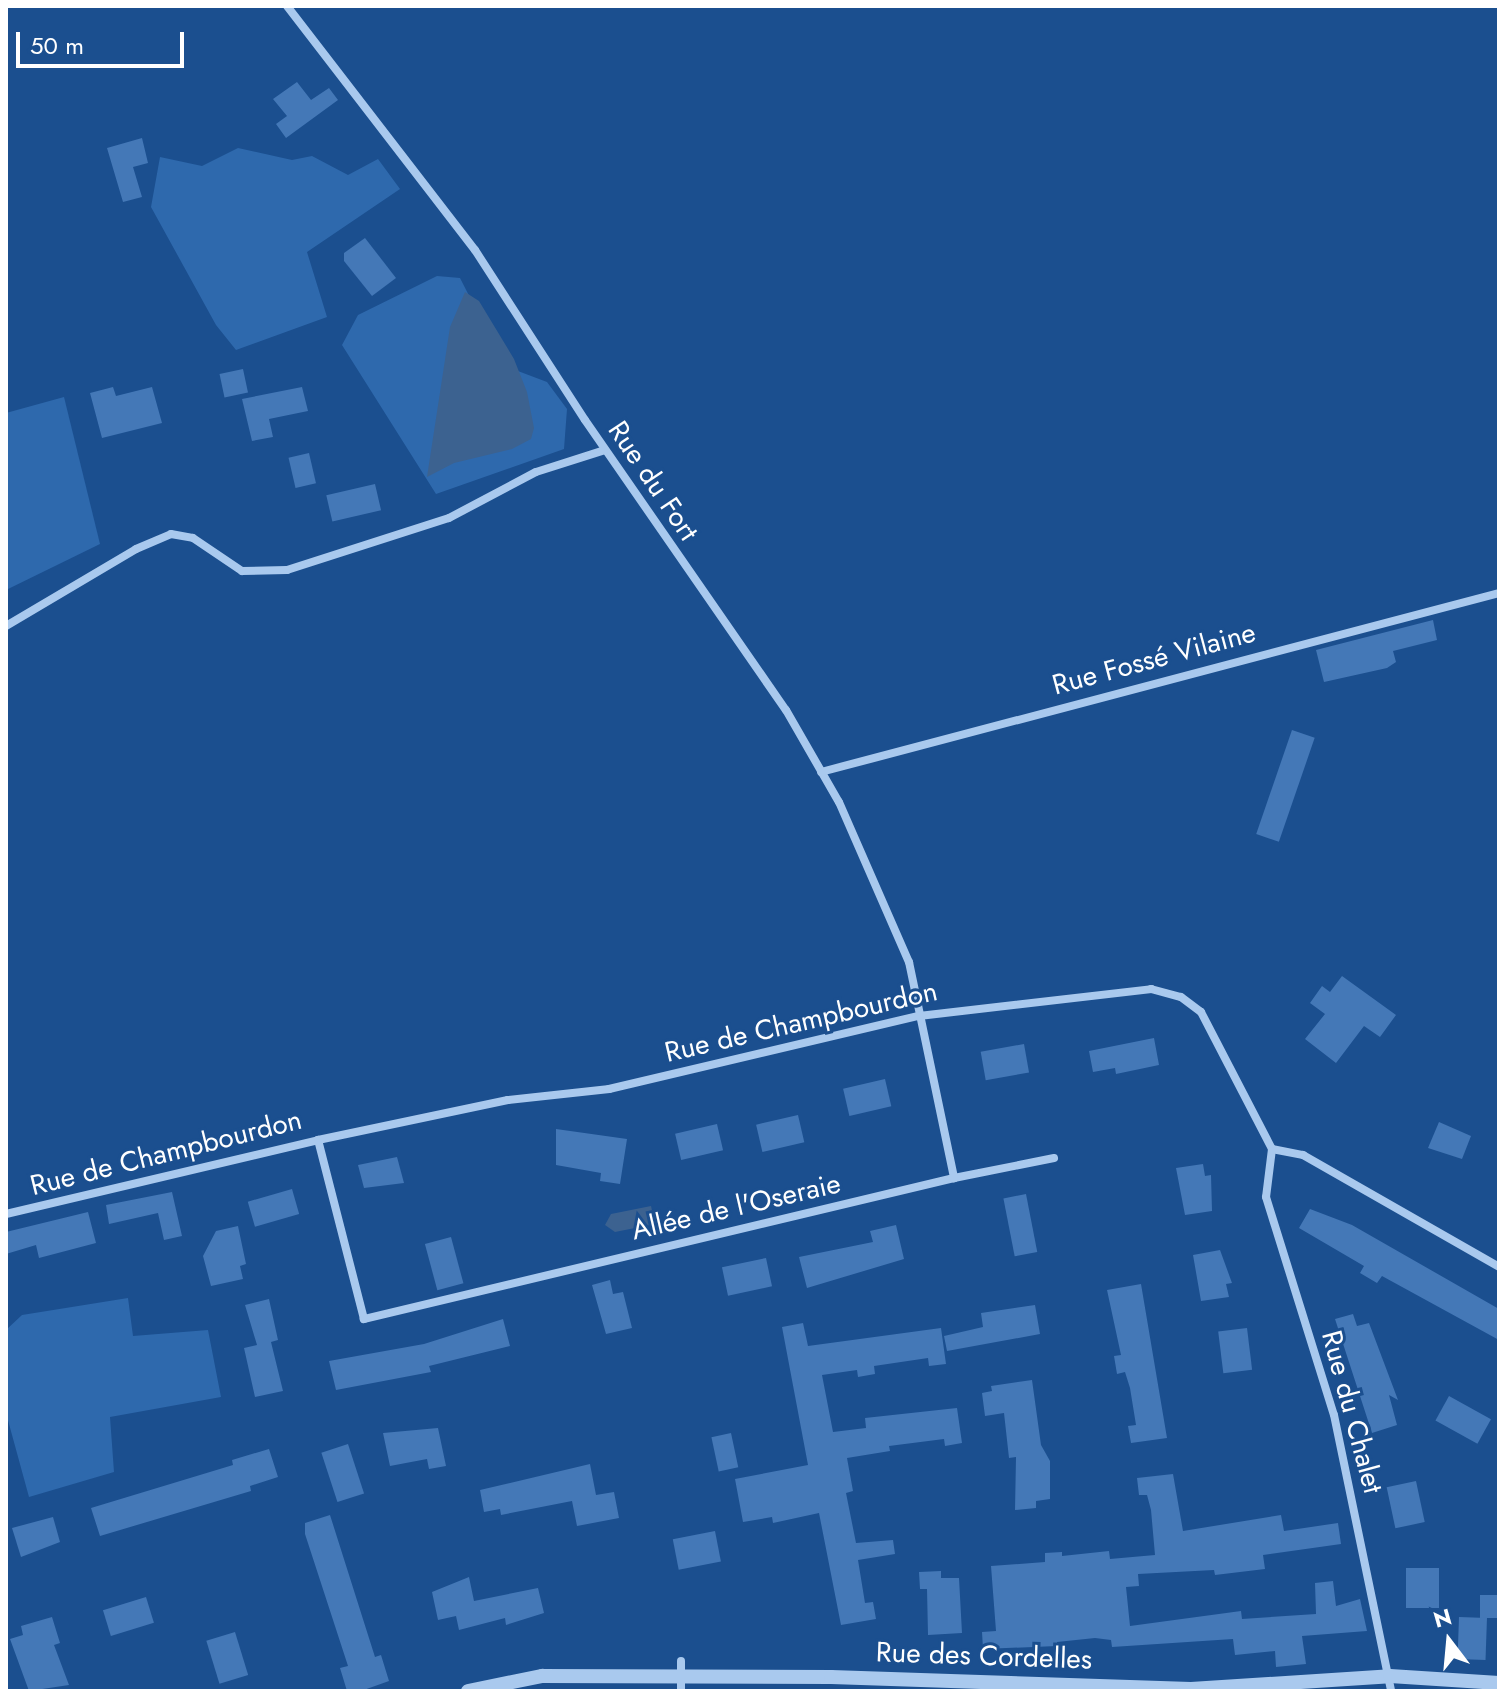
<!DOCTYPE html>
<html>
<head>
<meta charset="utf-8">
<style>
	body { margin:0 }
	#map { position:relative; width:1505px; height:1697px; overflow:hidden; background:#1b4f8f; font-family:Jost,sans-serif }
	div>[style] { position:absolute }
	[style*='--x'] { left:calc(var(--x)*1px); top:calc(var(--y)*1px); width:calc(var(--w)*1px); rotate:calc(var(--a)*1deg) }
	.green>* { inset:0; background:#2e69ad }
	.water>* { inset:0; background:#3c6290 }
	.building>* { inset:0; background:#4478b7; transform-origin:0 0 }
	.minor>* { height:8px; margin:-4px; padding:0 4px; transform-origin:4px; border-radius:4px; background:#a9c9ee }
	.tertiary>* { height:14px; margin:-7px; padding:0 7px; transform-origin:7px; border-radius:7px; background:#a9c9ee }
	span { translate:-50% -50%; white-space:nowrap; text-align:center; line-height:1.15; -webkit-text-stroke:6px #1b4f8f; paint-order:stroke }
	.street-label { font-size:28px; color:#fff }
	.frame { position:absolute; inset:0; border:8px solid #fff; pointer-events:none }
	.north { position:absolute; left:1409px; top:1601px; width:80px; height:80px; -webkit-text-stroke:6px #1b4f8f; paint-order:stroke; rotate:344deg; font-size:22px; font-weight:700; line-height:32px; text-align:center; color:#fff }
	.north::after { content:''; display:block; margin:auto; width:28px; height:36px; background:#fff; clip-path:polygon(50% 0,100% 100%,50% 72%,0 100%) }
	.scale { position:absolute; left:16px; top:32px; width:168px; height:36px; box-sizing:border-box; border:4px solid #fff; border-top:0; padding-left:10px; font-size:24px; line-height:28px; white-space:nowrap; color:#fff; -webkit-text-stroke:6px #1b4f8f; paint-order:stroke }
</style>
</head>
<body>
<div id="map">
	<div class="green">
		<i style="clip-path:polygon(238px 148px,292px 160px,312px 156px,348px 175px,378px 159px,400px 189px,307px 252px,327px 317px,236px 350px,216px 325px,151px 207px,160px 157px,202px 166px)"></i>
		<i style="clip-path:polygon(437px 276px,460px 278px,505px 366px,547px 382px,567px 409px,564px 449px,436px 494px,342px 345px,358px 315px)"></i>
		<i style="clip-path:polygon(64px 397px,100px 544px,6px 590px,6px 413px)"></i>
		<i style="clip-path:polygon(128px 1298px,133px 1336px,208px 1330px,221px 1397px,110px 1417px,114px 1472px,29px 1497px,6px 1413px,6px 1330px,22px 1315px)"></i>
	</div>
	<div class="water">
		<i style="clip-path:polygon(465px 292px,479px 301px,514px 359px,527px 392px,534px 428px,531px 439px,512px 449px,454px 463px,427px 477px,450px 327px)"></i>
		<i style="clip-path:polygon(651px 1206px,655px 1224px,615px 1232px,605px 1225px,611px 1214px)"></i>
	</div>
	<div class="building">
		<i style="clip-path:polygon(297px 82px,311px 100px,329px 88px,338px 100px,286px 138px,276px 124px,287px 116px,273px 99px)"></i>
		<i style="clip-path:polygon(142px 138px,148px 163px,133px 167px,142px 197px,123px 202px,107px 148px)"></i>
		<i style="clip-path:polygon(365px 238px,396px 278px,372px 296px,344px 261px,344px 253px)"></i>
		<i style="left:243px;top:369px;width:24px;height:24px;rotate:78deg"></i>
		<i style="clip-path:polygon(113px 387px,116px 396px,152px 387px,162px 423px,102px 438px,90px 393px)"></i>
		<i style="clip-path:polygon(302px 387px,308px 411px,269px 419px,273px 437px,252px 441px,242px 399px)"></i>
		<i style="left:309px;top:453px;width:31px;height:21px;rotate:77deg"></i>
		<i style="left:375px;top:484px;width:27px;height:50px;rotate:77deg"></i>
		<i style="clip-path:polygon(1433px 620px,1437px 640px,1393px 651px,1396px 662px,1387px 668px,1324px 682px,1316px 650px)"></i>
		<i style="left:1292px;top:730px;width:24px;height:110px;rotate:19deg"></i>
		<i style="clip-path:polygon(1342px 976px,1396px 1015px,1380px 1037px,1364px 1026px,1336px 1063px,1305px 1039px,1325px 1014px,1310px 1003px,1322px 986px,1330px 992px)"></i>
		<i style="clip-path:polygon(1154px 1038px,1159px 1065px,1116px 1074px,1115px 1068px,1093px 1072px,1089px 1051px)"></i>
		<i style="left:1024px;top:1044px;width:29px;height:44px;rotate:80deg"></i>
		<i style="left:885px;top:1079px;width:28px;height:43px;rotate:77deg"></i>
		<i style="left:798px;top:1115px;width:28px;height:43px;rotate:77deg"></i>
		<i style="clip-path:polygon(1439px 1122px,1471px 1136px,1462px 1159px,1428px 1148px)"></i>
		<i style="left:717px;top:1124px;width:27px;height:43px;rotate:77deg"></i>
		<i style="clip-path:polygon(556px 1129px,627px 1139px,620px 1184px,600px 1181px,601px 1173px,556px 1165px)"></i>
		<i style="clip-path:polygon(397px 1157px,404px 1183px,364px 1188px,358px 1165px)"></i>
		<i style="clip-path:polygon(1203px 1164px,1205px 1176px,1211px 1175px,1212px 1211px,1185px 1215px,1176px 1168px)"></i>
		<i style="left:292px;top:1189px;width:26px;height:46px;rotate:74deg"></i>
		<i style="clip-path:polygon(172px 1192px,182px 1236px,164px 1240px,158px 1213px,109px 1224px,106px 1205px)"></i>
		<i style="left:1026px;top:1194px;width:59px;height:23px;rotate:79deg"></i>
		<i style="clip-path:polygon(1310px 1209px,1352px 1225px,1499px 1309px,1499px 1340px,1382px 1276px,1377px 1283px,1360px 1273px,1364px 1266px,1299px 1228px)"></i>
		<i style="clip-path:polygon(88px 1212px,96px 1243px,39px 1258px,36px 1245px,6px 1254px,6px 1232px)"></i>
		<i style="clip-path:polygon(896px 1225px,904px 1259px,807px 1288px,799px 1257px,873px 1242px,870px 1231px)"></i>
		<i style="clip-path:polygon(238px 1226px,246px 1264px,240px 1266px,243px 1279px,211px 1286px,203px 1256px,216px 1231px)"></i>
		<i style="left:451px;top:1237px;width:48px;height:27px;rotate:75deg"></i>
		<i style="clip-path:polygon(1220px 1250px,1232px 1283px,1226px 1284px,1229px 1297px,1201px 1301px,1193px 1255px)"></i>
		<i style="left:766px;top:1258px;width:29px;height:45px;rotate:78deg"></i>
		<i style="clip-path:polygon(610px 1280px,613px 1294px,623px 1292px,632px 1328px,606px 1334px,592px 1285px)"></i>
		<i style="clip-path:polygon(1141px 1284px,1167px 1438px,1131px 1443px,1128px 1426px,1136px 1425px,1130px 1388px,1125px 1372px,1117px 1374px,1114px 1356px,1121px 1355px,1107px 1290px)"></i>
		<i style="clip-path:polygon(269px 1299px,278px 1340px,271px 1342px,283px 1391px,255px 1397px,244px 1348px,257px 1345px,245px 1305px)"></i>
		<i style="clip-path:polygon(1035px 1305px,1040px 1334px,947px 1351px,944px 1336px,983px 1327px,981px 1313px)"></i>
		<i style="clip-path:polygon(1353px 1314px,1357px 1326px,1369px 1323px,1398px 1400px,1389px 1395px,1397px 1425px,1372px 1433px,1335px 1319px)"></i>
		<i style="clip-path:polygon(503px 1319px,510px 1346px,429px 1366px,431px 1372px,336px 1390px,329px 1361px,424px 1344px)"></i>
		<i style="clip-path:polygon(803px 1323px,808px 1346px,941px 1328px,946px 1364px,929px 1366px,928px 1358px,874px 1366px,875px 1374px,858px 1377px,857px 1370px,822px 1375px,833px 1432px,866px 1428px,865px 1418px,957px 1408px,962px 1443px,945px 1446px,944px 1439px,889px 1446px,890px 1451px,847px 1458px,853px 1491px,846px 1493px,856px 1543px,893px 1540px,895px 1554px,858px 1560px,865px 1603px,873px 1602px,876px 1619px,841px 1625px,819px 1513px,773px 1523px,772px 1517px,743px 1522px,735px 1479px,808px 1465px,782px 1327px)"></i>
		<i style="left:1247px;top:1328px;width:42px;height:29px;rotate:83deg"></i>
		<i style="clip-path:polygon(1032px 1380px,1041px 1445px,1050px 1461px,1050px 1499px,1036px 1501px,1036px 1508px,1015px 1510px,1016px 1457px,1009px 1458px,1004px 1413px,985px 1416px,982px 1393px,992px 1391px,991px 1386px)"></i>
		<i style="left:1449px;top:1396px;width:48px;height:28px;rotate:29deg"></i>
		<i style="clip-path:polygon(438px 1428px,446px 1466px,429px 1469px,427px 1459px,390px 1466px,383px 1433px)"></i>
		<i style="left:731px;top:1433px;width:35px;height:20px;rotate:78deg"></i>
		<i style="left:348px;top:1444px;width:52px;height:28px;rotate:72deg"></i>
		<i style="clip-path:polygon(269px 1449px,278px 1477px,250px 1486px,251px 1491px,100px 1536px,91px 1508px,233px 1465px,232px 1460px)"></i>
		<i style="clip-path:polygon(590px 1464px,596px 1495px,614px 1492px,619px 1518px,577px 1526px,572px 1501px,501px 1515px,500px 1509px,484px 1512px,480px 1490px)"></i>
		<i style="clip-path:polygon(1173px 1474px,1183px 1531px,1281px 1515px,1284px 1531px,1338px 1523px,1341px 1544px,1263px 1555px,1265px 1569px,1215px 1575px,1214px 1570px,1138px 1574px,1139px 1586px,1126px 1587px,1130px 1626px,1241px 1611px,1242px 1619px,1316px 1614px,1315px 1583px,1333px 1581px,1336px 1606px,1360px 1599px,1367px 1631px,1302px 1636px,1306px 1664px,1276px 1667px,1275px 1651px,1235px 1655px,1233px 1639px,1112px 1647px,1111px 1640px,1095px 1638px,1057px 1642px,1057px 1646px,983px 1649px,982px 1632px,996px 1631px,991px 1566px,1045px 1562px,1045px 1553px,1062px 1552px,1062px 1556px,1109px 1551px,1110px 1559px,1155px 1555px,1151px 1510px,1147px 1495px,1139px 1495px,1137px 1478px)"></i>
		<i style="left:1416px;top:1481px;width:42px;height:30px;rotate:78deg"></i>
		<i style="clip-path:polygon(330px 1515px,375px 1657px,381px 1655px,389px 1681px,361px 1691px,347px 1691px,340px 1668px,348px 1666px,305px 1534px,305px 1523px)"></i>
		<i style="clip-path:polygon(53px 1517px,60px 1542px,21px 1557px,12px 1528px)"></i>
		<i style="left:715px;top:1531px;width:31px;height:43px;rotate:79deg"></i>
		<i style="left:1406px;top:1568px;width:33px;height:40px"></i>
		<i style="clip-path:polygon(941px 1571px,941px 1578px,959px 1578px,962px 1633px,928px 1635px,927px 1589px,920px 1589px,919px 1572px)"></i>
		<i style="clip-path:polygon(469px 1577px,474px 1601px,538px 1588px,544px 1613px,506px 1625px,505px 1618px,459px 1630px,456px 1616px,438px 1620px,432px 1592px)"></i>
		<i style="left:1480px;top:1595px;width:19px;height:23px"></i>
		<i style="left:146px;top:1597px;width:27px;height:45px;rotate:73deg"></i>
		<i style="clip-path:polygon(52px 1617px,60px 1643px,54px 1645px,69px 1685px,29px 1691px,10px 1639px,23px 1635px,21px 1626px)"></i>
		<i style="left:1459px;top:1617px;width:28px;height:42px;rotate:2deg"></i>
		<i style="left:235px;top:1632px;width:45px;height:30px;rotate:73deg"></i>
	</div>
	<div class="minor">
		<i style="--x:287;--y:6;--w:308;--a:52.4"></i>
		<i style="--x:475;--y:250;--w:202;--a:57.1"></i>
		<i style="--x:585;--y:420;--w:353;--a:55.3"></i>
		<i style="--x:786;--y:710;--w:106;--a:60.1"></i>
		<i style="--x:839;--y:802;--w:175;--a:66.4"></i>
		<i style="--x:909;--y:962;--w:221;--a:78.2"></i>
		<i style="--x:954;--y:1178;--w:607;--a:166.56"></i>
		<i style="--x:364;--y:1319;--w:185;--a:-104.4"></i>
		<i style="--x:6;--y:626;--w:151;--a:-30.6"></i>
		<i style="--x:136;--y:549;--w:38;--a:-23"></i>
		<i style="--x:171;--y:534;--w:22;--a:10"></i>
		<i style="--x:193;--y:538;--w:59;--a:34"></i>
		<i style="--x:242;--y:571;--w:45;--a:-1.3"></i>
		<i style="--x:287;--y:570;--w:170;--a:-17.8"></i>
		<i style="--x:449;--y:518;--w:98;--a:-27.9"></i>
		<i style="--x:536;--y:472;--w:72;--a:-17.7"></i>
		<i style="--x:821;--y:772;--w:701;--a:-14.79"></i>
		<i style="--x:1272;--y:1149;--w:48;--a:97.1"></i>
		<i style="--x:1266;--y:1197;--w:228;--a:72.7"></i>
		<i style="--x:1334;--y:1415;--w:282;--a:78.3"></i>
		<i style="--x:954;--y:1178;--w:102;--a:-11.3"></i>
		<i style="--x:6;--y:1214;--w:321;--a:-13.3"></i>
		<i style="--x:318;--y:1140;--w:194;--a:-11.9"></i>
		<i style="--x:508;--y:1100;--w:102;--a:-6.2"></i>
		<i style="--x:609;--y:1089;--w:318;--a:-13.3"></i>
		<i style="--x:919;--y:1016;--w:234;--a:-6.6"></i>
		<i style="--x:1151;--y:989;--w:31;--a:15"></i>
		<i style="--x:1181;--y:997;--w:25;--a:37"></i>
		<i style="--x:1201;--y:1012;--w:154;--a:62.6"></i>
		<i style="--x:1272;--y:1149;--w:32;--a:11"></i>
		<i style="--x:1303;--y:1155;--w:226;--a:29.7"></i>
		<i style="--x:681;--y:1661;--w:30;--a:90"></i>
	</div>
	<div class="tertiary">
		<i style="--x:468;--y:1691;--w:76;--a:-11.5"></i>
		<i style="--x:542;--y:1676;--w:289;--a:0.2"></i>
		<i style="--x:831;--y:1677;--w:360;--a:1.9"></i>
		<i style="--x:1191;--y:1689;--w:199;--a:-3.7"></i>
		<i style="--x:1390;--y:1676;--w:109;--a:3.7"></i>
	</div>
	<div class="street-label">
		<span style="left:653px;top:481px;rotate:56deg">Rue du Fort</span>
		<span style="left:1154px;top:659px;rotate:-15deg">Rue Fossé Vilaine</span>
		<span style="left:801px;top:1022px;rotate:-13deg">Rue de Champbourdon</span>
		<span style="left:166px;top:1153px;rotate:-14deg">Rue de Champbourdon</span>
		<span style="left:736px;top:1207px;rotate:-13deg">Allée de l'Oseraie</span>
		<span style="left:1352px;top:1412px;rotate:75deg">Rue du Chalet</span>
		<span style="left:984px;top:1656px;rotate:2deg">Rue des Cordelles</span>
	</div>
	<div class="frame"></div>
	<div class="north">N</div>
	<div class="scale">50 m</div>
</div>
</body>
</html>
